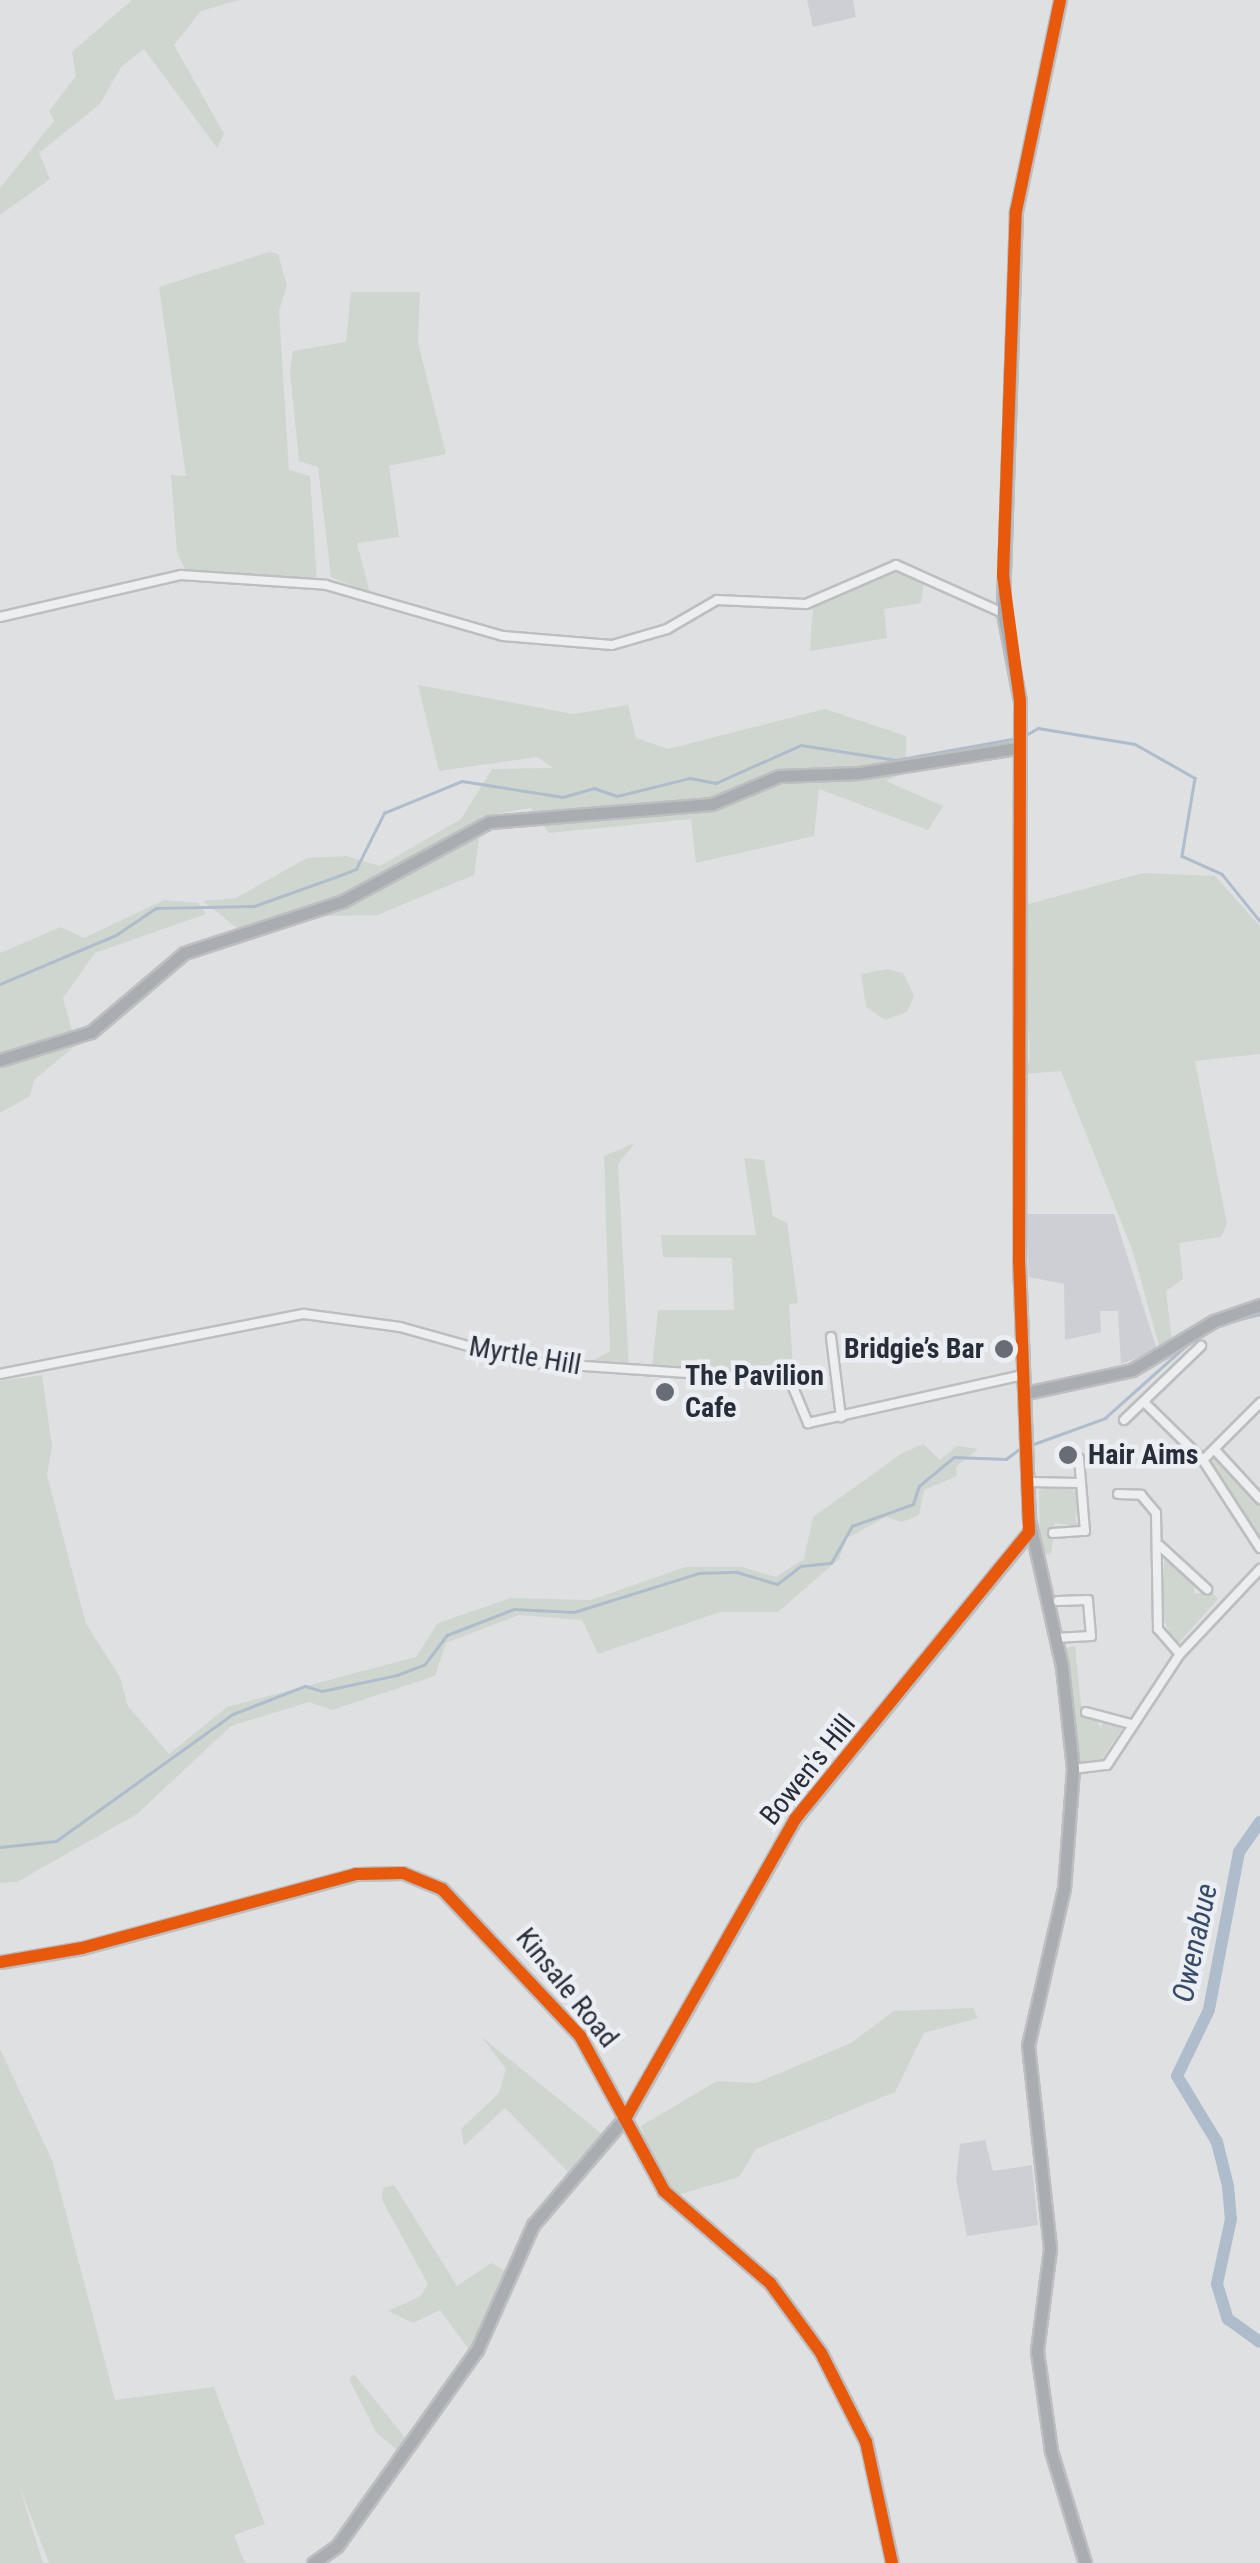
<!DOCTYPE html>
<html>
<head>
<meta charset="utf-8">
<style>
	body { margin:0 }
	#map { position:relative; width:1260px; height:2563px; overflow:hidden; background:#dee0e2; font-family:"Roboto Condensed",sans-serif }
	div>[style] { position:absolute }
	[style*='--x'] { left:calc(var(--x)*1px); top:calc(var(--y)*1px); width:calc(var(--w)*1px); rotate:calc(var(--a)*1deg) }
	.built>* { inset:0; background:#cdcfd5 }
	.green>* { inset:0; background:#cfd6cf }
	.stream>* { height:2.5px; margin:-1.25px; padding:0 1.25px; transform-origin:1.25px; border-radius:1.25px; background:#afbccb }
	.river>* { height:12px; margin:-6px; padding:0 6px; transform-origin:6px; border-radius:6px; background:#afbccb }
	.roads { filter:drop-shadow(2px 0 #bcbec0) drop-shadow(-2px 0 #bcbec0) drop-shadow(0 2px #bcbec0) drop-shadow(0 -2px #bcbec0) }
	.street>* { height:8px; margin:-4px; padding:0 4px; transform-origin:4px; border-radius:4px; background:#edeeef }
	.secondary>* { height:11px; margin:-5.5px; padding:0 5.5px; transform-origin:5.5px; border-radius:5.5px; background:#a9acb0 }
	.cycleway>* { height:12px; margin:-6px; padding:0 6px; transform-origin:6px; border-radius:6px; background:#e8590c }
	.dots>* { width:28px; height:28px; translate:-50% -50%; box-sizing:border-box; border:5px solid #ebeef3; border-radius:50% }
	span { translate:-50% -50%; white-space:nowrap; text-align:center; line-height:1.15; -webkit-text-stroke:9px #ebeef3; paint-order:stroke }
	.poi-label { font-size:28px; color:#282e39; font-weight:700 }
	.right { translate:-100% -50%; text-align:right }
	.left { translate:0 -50%; text-align:left }
	.street-label { font-size:28px; color:#282e39 }
	.water-label { font-size:30px; color:#374b68; font-style:italic }
</style>
</head>
<body>
<div id="map">
	<div class="built">
		<i style="clip-path:polygon(807px 0,853px 0,856px 17px,813px 27px)"></i>
		<i style="clip-path:polygon(1025px 1214px,1114px 1214px,1157px 1350px,1121px 1364px,1118px 1311px,1100px 1311px,1101px 1332px,1065px 1340px,1064px 1284px,1029px 1277px)"></i>
		<i style="clip-path:polygon(985px 2140px,993px 2171px,1032px 2165px,1038px 2225px,967px 2236px,956px 2179px,960px 2144px)"></i>
	</div>
	<div class="green">
		<i style="clip-path:polygon(132px 0,239px 0,201px 11px,174px 45px,224px 134px,217px 148px,144px 49px,121px 67px,100px 104px,39px 153px,50px 179px,0 215px,0 188px,54px 121px,49px 111px,76px 76px,72px 52px)"></i>
		<i style="clip-path:polygon(269px 252px,278px 254px,287px 285px,279px 311px,289px 470px,310px 476px,317px 581px,218px 578px,185px 569px,177px 552px,171px 475px,186px 476px,159px 287px)"></i>
		<i style="clip-path:polygon(351px 292px,420px 292px,418px 343px,446px 454px,389px 466px,399px 537px,357px 543px,370px 593px,331px 577px,318px 467px,299px 461px,290px 372px,293px 351px,346px 342px)"></i>
		<i style="clip-path:polygon(894px 568px,924px 582px,921px 603px,884px 609px,887px 638px,810px 651px,813px 605px)"></i>
		<i style="clip-path:polygon(418px 685px,573px 714px,628px 705px,636px 738px,668px 749px,825px 709px,906px 736px,906px 772px,886px 781px,943px 806px,928px 830px,819px 789px,814px 836px,696px 863px,691px 819px,549px 833px,531px 808px,482px 816px,474px 875px,377px 915px,321px 916px,251px 939px,203px 901px,236px 898px,307px 858px,346px 856px,380px 866px,461px 819px,492px 769px,553px 768px,537px 757px,439px 771px)"></i>
		<i style="clip-path:polygon(1143px 873px,1215px 876px,1260px 926px,1260px 1054px,1195px 1061px,1227px 1224px,1221px 1237px,1179px 1243px,1183px 1279px,1166px 1291px,1172px 1341px,1160px 1349px,1133px 1252px,1061px 1071px,1024px 1074px,1030px 1059px,1021px 906px)"></i>
		<i style="clip-path:polygon(164px 900px,198px 903px,206px 914px,95px 953px,63px 998px,76px 1045px,34px 1080px,30px 1096px,0 1113px,0 953px,61px 927px,84px 938px)"></i>
		<i style="clip-path:polygon(888px 969px,904px 974px,914px 996px,907px 1012px,885px 1020px,866px 1007px,861px 974px)"></i>
		<i style="clip-path:polygon(635px 1143px,618px 1164px,629px 1367px,591px 1362px,610px 1351px,604px 1156px)"></i>
		<i style="clip-path:polygon(744px 1158px,764px 1160px,773px 1216px,787px 1223px,798px 1303px,789px 1304px,793px 1369px,734px 1376px,652px 1369px,658px 1310px,734px 1310px,732px 1258px,663px 1257px,661px 1235px,756px 1235px)"></i>
		<i style="clip-path:polygon(42px 1375px,52px 1446px,47px 1475px,86px 1624px,120px 1677px,128px 1706px,169px 1754px,227px 1707px,416px 1657px,438px 1623px,511px 1598px,591px 1600px,685px 1567px,742px 1567px,776px 1577px,804px 1559px,813px 1517px,901px 1454px,923px 1444px,940px 1460px,957px 1446px,978px 1449px,956px 1467px,957px 1476px,924px 1490px,919px 1515px,902px 1522px,886px 1517px,847px 1538px,839px 1559px,778px 1612px,720px 1612px,598px 1654px,582px 1620px,519px 1615px,446px 1643px,435px 1676px,332px 1710px,309px 1702px,231px 1726px,137px 1814px,17px 1882px,0 1883px,0 1381px)"></i>
		<i style="clip-path:polygon(1214px 1456px,1260px 1505px,1260px 1542px,1207px 1462px)"></i>
		<i style="clip-path:polygon(1068px 1484px,1080px 1497px,1075px 1519px,1081px 1527px,1055px 1523px,1051px 1554px,1040px 1555px,1039px 1490px)"></i>
		<i style="clip-path:polygon(1165px 1551px,1194px 1581px,1194px 1594px,1211px 1591px,1218px 1599px,1176px 1646px,1160px 1612px)"></i>
		<i style="clip-path:polygon(1075px 1646px,1082px 1715px,1093px 1715px,1101px 1728px,1106px 1714px,1123px 1727px,1099px 1763px,1078px 1762px,1066px 1648px)"></i>
		<i style="clip-path:polygon(973px 2008px,978px 2018px,924px 2033px,895px 2092px,756px 2149px,739px 2177px,674px 2196px,656px 2172px,641px 2126px,717px 2081px,756px 2083px,851px 2043px,894px 2011px)"></i>
		<i style="clip-path:polygon(482px 2037px,602px 2134px,568px 2172px,505px 2108px,464px 2146px,461px 2129px,499px 2093px,506px 2069px)"></i>
		<i style="clip-path:polygon(0 2049px,52px 2160px,115px 2400px,214px 2387px,265px 2524px,234px 2535px,245px 2563px,49px 2563px,19px 2485px,43px 2563px,0 2563px)"></i>
		<i style="clip-path:polygon(394px 2185px,457px 2286px,491px 2263px,506px 2271px,470px 2351px,440px 2310px,413px 2323px,388px 2311px,421px 2296px,428px 2284px,382px 2200px,383px 2188px)"></i>
		<i style="clip-path:polygon(354px 2374px,407px 2440px,399px 2452px,376px 2432px,349px 2379px)"></i>
	</div>
	<div class="stream">
		<i style="--x:1026;--y:735;--w:14;--a:-30"></i>
		<i style="--x:1038;--y:728;--w:98;--a:9.4"></i>
		<i style="--x:1135;--y:744;--w:69;--a:29.5"></i>
		<i style="--x:1195;--y:778;--w:79;--a:99.5"></i>
		<i style="--x:1182;--y:856;--w:44;--a:24.2"></i>
		<i style="--x:1222;--y:874;--w:60;--a:51"></i>
		<i style="--x:0;--y:984;--w:126;--a:-22.9"></i>
		<i style="--x:116;--y:935;--w:48;--a:-34"></i>
		<i style="--x:156;--y:908;--w:98;--a:-1.2"></i>
		<i style="--x:254;--y:906;--w:92;--a:-19.6"></i>
		<i style="--x:341;--y:875;--w:16;--a:-22"></i>
		<i style="--x:356;--y:869;--w:63;--a:-63.4"></i>
		<i style="--x:384;--y:813;--w:84;--a:-22.3"></i>
		<i style="--x:462;--y:781;--w:102;--a:9"></i>
		<i style="--x:563;--y:797;--w:32;--a:-16"></i>
		<i style="--x:594;--y:788;--w:24;--a:19"></i>
		<i style="--x:617;--y:796;--w:75;--a:-13.9"></i>
		<i style="--x:690;--y:778;--w:26;--a:11"></i>
		<i style="--x:716;--y:783;--w:93;--a:-24.1"></i>
		<i style="--x:801;--y:745;--w:96;--a:9"></i>
		<i style="--x:896;--y:760;--w:119;--a:-10.2"></i>
		<i style="--x:1228;--y:1322;--w:33;--a:-14"></i>
		<i style="--x:1031;--y:1445;--w:79;--a:-20"></i>
		<i style="--x:1105;--y:1418;--w:114;--a:-41.8"></i>
		<i style="--x:0;--y:1847;--w:56;--a:-6.1"></i>
		<i style="--x:56;--y:1841;--w:218;--a:-35.7"></i>
		<i style="--x:233;--y:1714;--w:77;--a:-21.3"></i>
		<i style="--x:305;--y:1686;--w:18;--a:16"></i>
		<i style="--x:322;--y:1691;--w:77;--a:-12"></i>
		<i style="--x:397;--y:1675;--w:30;--a:-21"></i>
		<i style="--x:425;--y:1664;--w:36;--a:-53"></i>
		<i style="--x:447;--y:1635;--w:72;--a:-21.2"></i>
		<i style="--x:514;--y:1609;--w:60;--a:2.9"></i>
		<i style="--x:574;--y:1612;--w:131;--a:-17.3"></i>
		<i style="--x:699;--y:1573;--w:38;--a:-2"></i>
		<i style="--x:737;--y:1572;--w:42;--a:16.7"></i>
		<i style="--x:777;--y:1584;--w:30;--a:-37"></i>
		<i style="--x:801;--y:1566;--w:30;--a:-6"></i>
		<i style="--x:831;--y:1563;--w:43;--a:-60.4"></i>
		<i style="--x:852;--y:1526;--w:65;--a:-19.8"></i>
		<i style="--x:913;--y:1504;--w:19;--a:-72"></i>
		<i style="--x:919;--y:1486;--w:45;--a:-39.6"></i>
		<i style="--x:954;--y:1457;--w:52;--a:2.2"></i>
		<i style="--x:1006;--y:1459;--w:21;--a:-37"></i>
	</div>
	<div class="river">
		<i style="--x:1260;--y:1822;--w:37;--a:125"></i>
		<i style="--x:1239;--y:1852;--w:161;--a:100.8"></i>
		<i style="--x:1209;--y:2010;--w:73;--a:115.9"></i>
		<i style="--x:1177;--y:2076;--w:77;--a:58.8"></i>
		<i style="--x:1217;--y:2142;--w:45;--a:76"></i>
		<i style="--x:1228;--y:2186;--w:33;--a:85"></i>
		<i style="--x:1231;--y:2219;--w:66;--a:102.2"></i>
		<i style="--x:1217;--y:2284;--w:37;--a:73"></i>
		<i style="--x:1228;--y:2319;--w:39;--a:36"></i>
	</div>
	<div class="roads">
		<div class="street">
			<i style="--x:0;--y:617;--w:186;--a:-13.1"></i>
			<i style="--x:181;--y:575;--w:145;--a:3.9"></i>
			<i style="--x:326;--y:585;--w:184;--a:16.1"></i>
			<i style="--x:503;--y:636;--w:109;--a:4.7"></i>
			<i style="--x:612;--y:645;--w:57;--a:-16.2"></i>
			<i style="--x:667;--y:629;--w:58;--a:-30.1"></i>
			<i style="--x:717;--y:600;--w:89;--a:2.6"></i>
			<i style="--x:806;--y:604;--w:98;--a:-23.4"></i>
			<i style="--x:896;--y:565;--w:117;--a:24.2"></i>
			<i style="--x:831;--y:1337;--w:81;--a:82.9"></i>
			<i style="--x:0;--y:1374;--w:310;--a:-11.2"></i>
			<i style="--x:304;--y:1314;--w:97;--a:7.7"></i>
			<i style="--x:400;--y:1327;--w:130;--a:15.6"></i>
			<i style="--x:525;--y:1362;--w:266;--a:3.9"></i>
			<i style="--x:790;--y:1380;--w:47;--a:67.3"></i>
			<i style="--x:808;--y:1423;--w:220;--a:-12.6"></i>
			<i style="--x:1146;--y:1404;--w:80;--a:44.5"></i>
			<i style="--x:1203;--y:1460;--w:105;--a:57.1"></i>
			<i style="--x:1124;--y:1420;--w:107;--a:-43.9"></i>
			<i style="--x:1215;--y:1450;--w:67;--a:47.4"></i>
			<i style="--x:1203;--y:1460;--w:81;--a:-45"></i>
			<i style="--x:1030;--y:1482;--w:47;--a:1.2"></i>
			<i style="--x:1118;--y:1494;--w:23;--a:2"></i>
			<i style="--x:1141;--y:1495;--w:23;--a:50"></i>
			<i style="--x:1156;--y:1513;--w:116;--a:89"></i>
			<i style="--x:1158;--y:1629;--w:33;--a:49"></i>
			<i style="--x:1053;--y:1533;--w:32;--a:-4"></i>
			<i style="--x:1085;--y:1531;--w:73;--a:-94.7"></i>
			<i style="--x:1160;--y:1546;--w:64;--a:42.5"></i>
			<i style="--x:1055;--y:1638;--w:36;--a:-3"></i>
			<i style="--x:1091;--y:1636;--w:36;--a:-95"></i>
			<i style="--x:1088;--y:1600;--w:30;--a:178"></i>
			<i style="--x:1086;--y:1712;--w:47;--a:14.9"></i>
			<i style="--x:1073;--y:1769;--w:34;--a:-7"></i>
			<i style="--x:1107;--y:1765;--w:133;--a:-56.7"></i>
			<i style="--x:1180;--y:1654;--w:117;--a:-46.7"></i>
		</div>
		<div class="secondary">
			<i style="--x:1060;--y:0;--w:216;--a:101.8"></i>
			<i style="--x:1016;--y:211;--w:402;--a:91.9"></i>
			<i style="--x:1003;--y:613;--w:90;--a:79.1"></i>
			<i style="--x:1020;--y:701;--w:561;--a:90.1"></i>
			<i style="--x:1019;--y:1262;--w:257;--a:87.8"></i>
			<i style="--x:1029;--y:1519;--w:152;--a:77.4"></i>
			<i style="--x:1062;--y:1667;--w:103;--a:83.8"></i>
			<i style="--x:1073;--y:1769;--w:119;--a:94.3"></i>
			<i style="--x:1064;--y:1888;--w:161;--a:102.9"></i>
			<i style="--x:1028;--y:2045;--w:205;--a:83.8"></i>
			<i style="--x:1050;--y:2249;--w:103;--a:97.3"></i>
			<i style="--x:1037;--y:2351;--w:101;--a:82"></i>
			<i style="--x:1051;--y:2451;--w:117;--a:73.1"></i>
			<i style="--x:0;--y:1060;--w:95;--a:-17.1"></i>
			<i style="--x:91;--y:1032;--w:122;--a:-40.3"></i>
			<i style="--x:184;--y:953;--w:167;--a:-18.1"></i>
			<i style="--x:343;--y:901;--w:166;--a:-28.4"></i>
			<i style="--x:489;--y:822;--w:224;--a:-4.6"></i>
			<i style="--x:712;--y:804;--w:73;--a:-22.7"></i>
			<i style="--x:779;--y:776;--w:80;--a:-2.1"></i>
			<i style="--x:859;--y:773;--w:160;--a:-9"></i>
			<i style="--x:1026;--y:1393;--w:108;--a:-12.2"></i>
			<i style="--x:1132;--y:1370;--w:96;--a:-30.9"></i>
			<i style="--x:1214;--y:1321;--w:49;--a:-19.2"></i>
			<i style="--x:0;--y:1962;--w:83;--a:-9.7"></i>
			<i style="--x:82;--y:1948;--w:284;--a:-15.1"></i>
			<i style="--x:356;--y:1874;--w:47;--a:-1.2"></i>
			<i style="--x:403;--y:1873;--w:42;--a:22.3"></i>
			<i style="--x:442;--y:1889;--w:202;--a:46.8"></i>
			<i style="--x:580;--y:2036;--w:176;--a:61.5"></i>
			<i style="--x:664;--y:2191;--w:140;--a:41"></i>
			<i style="--x:770;--y:2283;--w:87;--a:53.9"></i>
			<i style="--x:821;--y:2353;--w:100;--a:63.2"></i>
			<i style="--x:866;--y:2442;--w:124;--a:77.9"></i>
			<i style="--x:313;--y:2563;--w:29;--a:-35"></i>
			<i style="--x:337;--y:2546;--w:241;--a:-54.5"></i>
			<i style="--x:477;--y:2350;--w:137;--a:-65.9"></i>
			<i style="--x:533;--y:2225;--w:145;--a:-49.5"></i>
			<i style="--x:627;--y:2115;--w:340;--a:-60.4"></i>
			<i style="--x:795;--y:1819;--w:370;--a:-50.8"></i>
		</div>
	</div>
	<div class="cycleway">
		<i style="--x:0;--y:1962;--w:83;--a:-9.7"></i>
		<i style="--x:82;--y:1948;--w:284;--a:-15.1"></i>
		<i style="--x:356;--y:1874;--w:47;--a:-1.2"></i>
		<i style="--x:403;--y:1873;--w:42;--a:22.3"></i>
		<i style="--x:442;--y:1889;--w:202;--a:46.8"></i>
		<i style="--x:580;--y:2036;--w:176;--a:61.5"></i>
		<i style="--x:664;--y:2191;--w:140;--a:41"></i>
		<i style="--x:770;--y:2283;--w:87;--a:53.9"></i>
		<i style="--x:821;--y:2353;--w:100;--a:63.2"></i>
		<i style="--x:866;--y:2442;--w:124;--a:77.9"></i>
		<i style="--x:627;--y:2115;--w:340;--a:-60.4"></i>
		<i style="--x:795;--y:1819;--w:370;--a:-50.8"></i>
		<i style="--x:1029;--y:1532;--w:270;--a:-92.1"></i>
		<i style="--x:1019;--y:1262;--w:561;--a:-89.9"></i>
		<i style="--x:1020;--y:701;--w:127;--a:-97.7"></i>
		<i style="--x:1003;--y:575;--w:364;--a:-88"></i>
		<i style="--x:1016;--y:211;--w:216;--a:-78.2"></i>
	</div>
	<div class="dots">
		<i style="left:1004px;top:1349px;background:#686c74"></i>
		<i style="left:665px;top:1392px;background:#686c74"></i>
		<i style="left:1068px;top:1455px;background:#686c74"></i>
	</div>
	<div class="poi-label">
		<span class="right" style="left:984px;top:1349px">Bridgie’s Bar</span>
		<span class="left" style="left:685px;top:1392px">The Pavilion<br>Cafe</span>
		<span class="left" style="left:1088px;top:1455px">Hair Aims</span>
	</div>
	<div class="street-label">
		<span style="left:525px;top:1356px;rotate:10deg">Myrtle Hill</span>
		<span style="left:808px;top:1770px;rotate:-51deg">Bowen's Hill</span>
		<span style="left:567px;top:1988px;rotate:51deg">Kinsale Road</span>
	</div>
	<div class="water-label">
		<span style="left:1195px;top:1943px;rotate:-78deg">Owenabue</span>
	</div>
</div>
</body>
</html>
